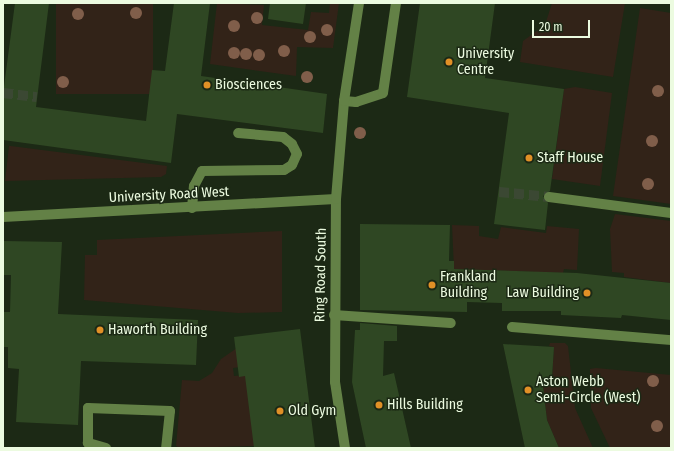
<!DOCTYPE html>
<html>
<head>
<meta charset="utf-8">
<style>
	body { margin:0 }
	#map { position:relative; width:674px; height:451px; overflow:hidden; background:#1c2915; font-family:"Fira Sans Condensed",sans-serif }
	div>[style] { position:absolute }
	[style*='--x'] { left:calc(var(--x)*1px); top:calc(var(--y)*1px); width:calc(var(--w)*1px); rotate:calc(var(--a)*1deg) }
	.green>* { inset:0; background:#322318; transform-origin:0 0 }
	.building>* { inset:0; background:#2f4723 }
	.minor-tunnel>* { height:10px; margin-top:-5px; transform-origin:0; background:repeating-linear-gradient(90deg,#3b4833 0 10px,transparent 0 15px) }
	.minor>* { height:10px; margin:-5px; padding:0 5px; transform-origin:5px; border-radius:5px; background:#638146 }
	.trees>* { width:12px; height:12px; margin:-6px; border-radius:50%; background:#805e4a }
	.dots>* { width:11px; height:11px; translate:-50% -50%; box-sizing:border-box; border:2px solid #1c2915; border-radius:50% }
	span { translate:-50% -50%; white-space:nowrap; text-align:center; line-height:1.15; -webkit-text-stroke:3px #1c2915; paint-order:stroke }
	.poi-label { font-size:14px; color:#ecfbe0 }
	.left { translate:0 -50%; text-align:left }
	.right { translate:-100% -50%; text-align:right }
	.street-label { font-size:14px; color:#ecfbe0 }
	.frame { position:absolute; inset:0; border:4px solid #ecfbe0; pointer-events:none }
	.scale { position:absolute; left:532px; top:20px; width:58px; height:18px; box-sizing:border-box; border:2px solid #ecfbe0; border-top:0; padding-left:5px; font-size:12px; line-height:14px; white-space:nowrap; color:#ecfbe0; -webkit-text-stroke:3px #1c2915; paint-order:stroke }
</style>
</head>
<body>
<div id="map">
	<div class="green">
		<i style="left:56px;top:3px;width:97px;height:91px"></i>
		<i style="clip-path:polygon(217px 3px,264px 5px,262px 25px,308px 30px,311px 12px,329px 13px,330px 3px,339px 3px,333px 48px,297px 47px,296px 76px,210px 64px)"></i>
		<i style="clip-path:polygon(552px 3px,625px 3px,613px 77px,520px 62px,523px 41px,545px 25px)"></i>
		<i style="clip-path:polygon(640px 8px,671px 13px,671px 204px,613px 196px)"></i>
		<i style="clip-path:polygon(575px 87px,612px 93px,600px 186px,552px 179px,564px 89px)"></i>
		<i style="clip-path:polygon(3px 145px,167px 166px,166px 174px,161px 177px,5px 181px,9px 146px)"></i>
		<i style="clip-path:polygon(615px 214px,671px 221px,671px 283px,624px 277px,624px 273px,612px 272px,610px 229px)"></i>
		<i style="clip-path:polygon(452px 225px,479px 226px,479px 236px,498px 239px,501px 227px,546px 233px,547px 226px,579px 229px,577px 270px,564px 269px,563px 273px,454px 269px)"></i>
		<i style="clip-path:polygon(282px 231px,282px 312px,238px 313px,84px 300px,85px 255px,97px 255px,97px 240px)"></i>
		<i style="clip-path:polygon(550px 343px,565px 343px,568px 346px,575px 408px,593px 448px,559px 448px,547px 420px,542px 378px,552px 378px,554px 347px,549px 346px)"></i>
		<i style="clip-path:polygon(237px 348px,240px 367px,233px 368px,234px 376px,246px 375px,255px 446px,179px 448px,176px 446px,182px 380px,199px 381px,212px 373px,221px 359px)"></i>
		<i style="clip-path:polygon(596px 368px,671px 375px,671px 448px,610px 448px,591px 408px,590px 369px)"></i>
	</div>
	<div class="building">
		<i style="clip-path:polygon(15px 3px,49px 3px,36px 107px,146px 121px,152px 70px,165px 71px,174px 3px,210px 3px,201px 76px,327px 94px,323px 133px,177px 114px,171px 163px,3px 140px,3px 94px)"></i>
		<i style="clip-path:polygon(270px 3px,306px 3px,303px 24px,268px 19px)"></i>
		<i style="clip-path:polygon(420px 3px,495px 3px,485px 78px,564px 89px,550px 191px,543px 196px,548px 203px,545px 230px,494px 224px,509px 113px,407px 97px)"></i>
		<i style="clip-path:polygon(360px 224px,450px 225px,449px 261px,454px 261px,454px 269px,577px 273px,671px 283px,671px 320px,622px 315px,621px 318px,561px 315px,561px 311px,502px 311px,502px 303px,467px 302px,467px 312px,360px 310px)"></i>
		<i style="clip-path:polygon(3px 241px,62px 242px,58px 314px,198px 320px,196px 365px,81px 361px,78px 425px,16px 422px,19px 369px,8px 368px,8px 347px,3px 347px,3px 312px,10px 312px,11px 275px,3px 275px)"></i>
		<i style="clip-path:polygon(360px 323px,397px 326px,397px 341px,384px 341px,383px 376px,394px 373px,411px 448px,366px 448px,352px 382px,355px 330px,360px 330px)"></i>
		<i style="clip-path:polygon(300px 329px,315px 448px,254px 448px,245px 376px,239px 377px,234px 337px)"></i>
		<i style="clip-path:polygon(503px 344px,554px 347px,552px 378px,542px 378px,547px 420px,559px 448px,525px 448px)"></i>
	</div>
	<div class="minor-tunnel">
		<i style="--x:3;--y:93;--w:34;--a:7"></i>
		<i style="--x:499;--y:192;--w:50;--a:5.7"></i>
	</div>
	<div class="minor">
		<i style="--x:344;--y:101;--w:12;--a:5"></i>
		<i style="--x:356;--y:102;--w:28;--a:-18"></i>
		<i style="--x:383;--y:93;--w:91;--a:-81.8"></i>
		<i style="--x:549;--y:197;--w:123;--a:7.5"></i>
		<i style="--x:192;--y:208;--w:22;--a:-85"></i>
		<i style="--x:194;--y:186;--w:17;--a:-62"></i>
		<i style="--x:202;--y:171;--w:82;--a:-0.7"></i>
		<i style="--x:284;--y:170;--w:9;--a:-32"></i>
		<i style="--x:292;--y:165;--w:12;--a:-66"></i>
		<i style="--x:297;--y:154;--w:11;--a:-117"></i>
		<i style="--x:292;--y:144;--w:11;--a:-142"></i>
		<i style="--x:283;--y:137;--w:45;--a:-174.9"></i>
		<i style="--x:3;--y:217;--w:333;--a:-3.1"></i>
		<i style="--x:334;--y:315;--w:117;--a:3.9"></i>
		<i style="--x:512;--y:327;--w:160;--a:4.7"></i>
		<i style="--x:106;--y:448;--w:19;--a:-164"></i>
		<i style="--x:88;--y:443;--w:35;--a:-90"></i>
		<i style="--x:88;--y:408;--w:82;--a:2.1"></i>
		<i style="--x:170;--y:411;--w:37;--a:96"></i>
		<i style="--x:345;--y:448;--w:67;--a:-98.6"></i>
		<i style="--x:335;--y:382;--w:183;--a:-89.7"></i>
		<i style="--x:336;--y:199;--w:98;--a:-85.3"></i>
		<i style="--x:344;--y:101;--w:99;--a:-81.3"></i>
	</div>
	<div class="trees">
		<i style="left:136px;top:13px"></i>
		<i style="left:78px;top:14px"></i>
		<i style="left:257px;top:18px"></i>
		<i style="left:234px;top:26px"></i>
		<i style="left:327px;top:30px"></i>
		<i style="left:310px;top:37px"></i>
		<i style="left:284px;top:51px"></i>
		<i style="left:234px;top:53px"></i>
		<i style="left:246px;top:54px"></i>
		<i style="left:259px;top:55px"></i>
		<i style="left:307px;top:77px"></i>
		<i style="left:63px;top:82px"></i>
		<i style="left:658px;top:91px"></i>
		<i style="left:360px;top:133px"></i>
		<i style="left:652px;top:141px"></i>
		<i style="left:648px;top:184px"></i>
		<i style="left:653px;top:381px"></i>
		<i style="left:657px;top:426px"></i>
	</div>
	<div class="dots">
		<i style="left:449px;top:62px;background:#e19026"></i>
		<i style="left:207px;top:85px;background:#e19026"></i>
		<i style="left:529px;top:158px;background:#e19026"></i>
		<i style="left:432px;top:285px;background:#e19026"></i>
		<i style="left:587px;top:293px;background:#e19026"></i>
		<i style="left:100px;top:330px;background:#e19026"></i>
		<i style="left:528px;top:390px;background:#e19026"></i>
		<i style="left:379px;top:405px;background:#e19026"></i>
		<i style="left:280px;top:411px;background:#e19026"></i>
	</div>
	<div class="poi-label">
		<span class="left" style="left:457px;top:62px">University<br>Centre</span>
		<span class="left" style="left:215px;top:85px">Biosciences</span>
		<span class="left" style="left:537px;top:158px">Staff House</span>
		<span class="left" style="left:440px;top:285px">Frankland<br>Building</span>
		<span class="right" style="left:579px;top:293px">Law Building</span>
		<span class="left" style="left:108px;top:330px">Haworth Building</span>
		<span class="left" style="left:536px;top:390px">Aston Webb<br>Semi-Circle (West)</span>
		<span class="left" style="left:387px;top:405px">Hills Building</span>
		<span class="left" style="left:288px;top:411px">Old Gym</span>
	</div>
	<div class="street-label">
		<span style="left:169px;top:195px;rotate:-3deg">University Road West</span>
		<span style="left:321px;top:275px;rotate:-89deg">Ring Road South</span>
	</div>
	<div class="frame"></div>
	<div class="scale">20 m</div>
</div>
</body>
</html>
